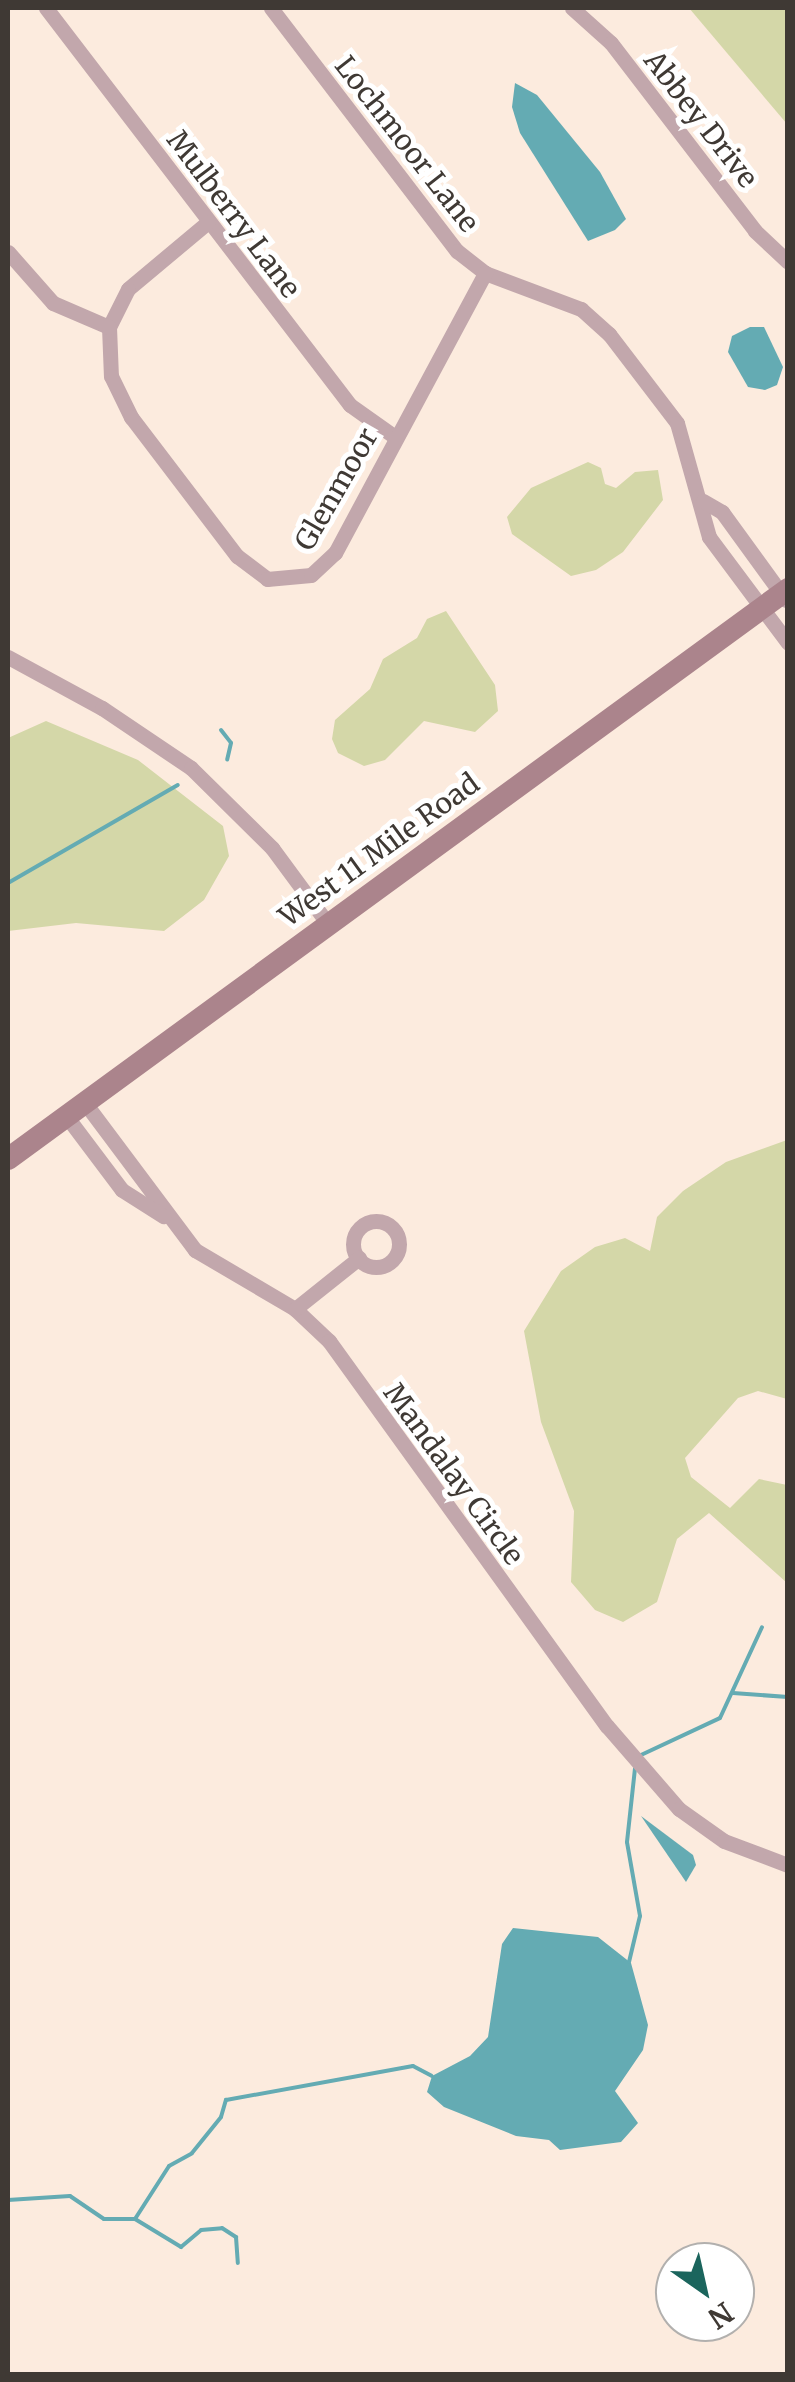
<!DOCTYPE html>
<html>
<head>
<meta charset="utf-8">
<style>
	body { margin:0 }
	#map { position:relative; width:795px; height:2382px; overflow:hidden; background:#fcebde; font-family:Merriweather,serif }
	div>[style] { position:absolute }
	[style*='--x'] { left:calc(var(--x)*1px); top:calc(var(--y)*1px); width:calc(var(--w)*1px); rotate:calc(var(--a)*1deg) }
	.green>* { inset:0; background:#d4d7a8 }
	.water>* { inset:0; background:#64abb3 }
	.stream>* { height:4px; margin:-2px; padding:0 2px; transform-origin:2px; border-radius:2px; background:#64abb3 }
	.street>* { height:15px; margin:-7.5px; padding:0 7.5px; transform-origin:7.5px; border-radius:7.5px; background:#c2a7ac }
	.street>.ring { margin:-7.5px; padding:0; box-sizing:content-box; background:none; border:15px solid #c2a7ac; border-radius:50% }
	.secondary>* { height:22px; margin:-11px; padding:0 11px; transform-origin:11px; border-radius:11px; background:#ab848c }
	span { translate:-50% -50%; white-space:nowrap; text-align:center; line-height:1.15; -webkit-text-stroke:10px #fff; paint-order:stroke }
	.street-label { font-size:28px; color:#3f3934 }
	.frame { position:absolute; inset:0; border:10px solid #3f3934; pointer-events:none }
	.north { position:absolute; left:655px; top:2242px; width:100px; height:100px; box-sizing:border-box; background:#fff; border:2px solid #b2b0ae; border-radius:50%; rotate:146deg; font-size:28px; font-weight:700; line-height:40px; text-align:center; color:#3f3934 }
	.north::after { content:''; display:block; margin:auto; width:35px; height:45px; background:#1b655d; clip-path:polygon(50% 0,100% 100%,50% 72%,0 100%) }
</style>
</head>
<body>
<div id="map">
	<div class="green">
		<i style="clip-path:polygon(689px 8px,787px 8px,787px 124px)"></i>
		<i style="clip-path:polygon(588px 462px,601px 468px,605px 484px,616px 488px,635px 472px,658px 470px,663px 500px,623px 552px,596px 570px,571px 576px,512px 534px,507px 517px,531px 488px)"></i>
		<i style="clip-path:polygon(446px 611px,495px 685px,498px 711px,475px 732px,424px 721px,385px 760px,364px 766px,338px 753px,332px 739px,335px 720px,370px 689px,383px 659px,417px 638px,427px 619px)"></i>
		<i style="clip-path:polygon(46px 721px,138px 760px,223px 826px,229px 856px,204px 900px,164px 931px,76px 923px,8px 931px,8px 738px)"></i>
		<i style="clip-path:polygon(787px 1140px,787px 1399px,758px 1391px,738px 1398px,685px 1458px,691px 1477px,730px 1508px,759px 1479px,787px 1485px,787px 1583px,709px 1513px,677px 1539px,657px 1602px,623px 1622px,595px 1610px,571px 1582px,574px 1511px,541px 1422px,524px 1331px,561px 1271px,595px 1247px,625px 1238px,650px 1251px,657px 1217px,683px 1191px,726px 1162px)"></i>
	</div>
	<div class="water">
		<i style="clip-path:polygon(515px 83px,537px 95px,600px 172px,626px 219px,615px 230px,588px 241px,520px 133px,512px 107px)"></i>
		<i style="clip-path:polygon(750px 327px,764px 327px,783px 367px,777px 385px,765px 390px,748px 387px,728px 352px,732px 336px)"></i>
		<i style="clip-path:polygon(641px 1816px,693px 1855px,696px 1865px,686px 1882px)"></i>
		<i style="clip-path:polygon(513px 1928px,598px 1937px,631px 1963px,648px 2025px,643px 2050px,615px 2091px,638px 2123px,621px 2142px,560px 2150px,549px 2140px,516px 2136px,444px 2107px,427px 2092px,432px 2076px,470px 2056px,488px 2037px,502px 1944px)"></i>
	</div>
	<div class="stream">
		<i style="--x:221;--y:730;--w:16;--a:52"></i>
		<i style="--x:231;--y:743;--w:17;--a:103"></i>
		<i style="--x:8;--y:883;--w:196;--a:-30"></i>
		<i style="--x:733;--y:1693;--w:55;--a:4.2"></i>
		<i style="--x:641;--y:1755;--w:87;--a:-25.1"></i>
		<i style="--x:720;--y:1718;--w:100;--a:-65.2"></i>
		<i style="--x:629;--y:1962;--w:47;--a:-76.6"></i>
		<i style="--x:640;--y:1916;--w:75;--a:-100"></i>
		<i style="--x:627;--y:1842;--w:74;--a:-83.8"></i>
		<i style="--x:8;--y:2200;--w:62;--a:-3.7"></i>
		<i style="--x:70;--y:2196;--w:41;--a:34.1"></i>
		<i style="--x:104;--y:2219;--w:31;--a:0"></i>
		<i style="--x:135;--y:2219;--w:54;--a:31.3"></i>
		<i style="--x:181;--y:2247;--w:26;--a:-40"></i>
		<i style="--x:201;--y:2230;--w:21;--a:-5"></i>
		<i style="--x:222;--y:2228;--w:17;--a:33"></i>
		<i style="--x:236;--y:2237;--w:26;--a:86"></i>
		<i style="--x:135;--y:2219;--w:63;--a:-57.3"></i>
		<i style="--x:169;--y:2166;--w:26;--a:-29"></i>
		<i style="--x:192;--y:2153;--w:46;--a:-51.1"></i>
		<i style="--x:221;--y:2117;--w:18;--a:-74"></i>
		<i style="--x:226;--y:2100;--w:190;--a:-10.3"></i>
		<i style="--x:413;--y:2066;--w:21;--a:28"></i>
	</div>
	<div class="street">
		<i style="--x:46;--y:8;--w:500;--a:52.56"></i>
		<i style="--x:350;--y:405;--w:55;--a:35.4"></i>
		<i style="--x:271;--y:8;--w:306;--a:52.6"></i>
		<i style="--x:457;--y:251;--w:36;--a:38"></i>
		<i style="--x:485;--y:273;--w:103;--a:20.6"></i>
		<i style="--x:581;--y:309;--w:38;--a:42"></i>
		<i style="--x:609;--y:334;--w:112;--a:52.6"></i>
		<i style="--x:677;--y:423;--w:118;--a:74.3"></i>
		<i style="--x:709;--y:537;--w:132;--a:53.3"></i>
		<i style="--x:572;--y:8;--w:52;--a:41.9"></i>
		<i style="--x:611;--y:43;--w:237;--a:52.5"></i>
		<i style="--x:755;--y:231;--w:45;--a:43.2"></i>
		<i style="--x:208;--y:222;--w:104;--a:140.1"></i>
		<i style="--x:128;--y:289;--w:42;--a:116.6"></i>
		<i style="--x:109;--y:327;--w:49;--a:87.7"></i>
		<i style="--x:111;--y:376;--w:46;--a:64"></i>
		<i style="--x:131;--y:417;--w:175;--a:52.7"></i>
		<i style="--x:237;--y:556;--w:38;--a:37"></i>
		<i style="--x:267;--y:579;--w:44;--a:-5.2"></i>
		<i style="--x:311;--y:575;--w:33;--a:-43"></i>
		<i style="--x:335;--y:553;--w:318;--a:-61.8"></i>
		<i style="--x:8;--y:252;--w:68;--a:48.6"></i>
		<i style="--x:53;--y:303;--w:61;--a:23.2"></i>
		<i style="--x:703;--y:501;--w:22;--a:30"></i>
		<i style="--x:722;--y:512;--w:109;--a:54"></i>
		<i style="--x:8;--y:657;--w:107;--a:28.5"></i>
		<i style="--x:102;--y:708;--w:107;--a:34"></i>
		<i style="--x:191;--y:768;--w:114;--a:44.6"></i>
		<i style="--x:272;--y:848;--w:94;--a:53.6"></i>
		<i style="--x:85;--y:1103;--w:184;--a:53.2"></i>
		<i style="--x:195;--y:1250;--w:116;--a:30.5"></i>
		<i style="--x:295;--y:1309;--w:47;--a:43.3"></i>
		<i style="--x:329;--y:1341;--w:475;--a:54.2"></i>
		<i style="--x:607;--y:1726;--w:110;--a:49.1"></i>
		<i style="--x:679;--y:1809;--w:55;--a:35.4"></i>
		<i style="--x:724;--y:1841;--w:68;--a:20.6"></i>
		<i style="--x:67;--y:1117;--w:91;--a:53"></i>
		<i style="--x:122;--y:1190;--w:49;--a:32.4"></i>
		<i class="ring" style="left:353px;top:1221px;width:31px;height:31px"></i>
		<i style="--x:295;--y:1309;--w:82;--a:-38.6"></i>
	</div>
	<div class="secondary">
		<i style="--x:8;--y:1159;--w:966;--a:-36.16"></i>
	</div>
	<div class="street-label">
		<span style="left:701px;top:119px;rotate:52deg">Abbey Drive</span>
		<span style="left:407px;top:144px;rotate:52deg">Lochmoor Lane</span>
		<span style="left:234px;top:214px;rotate:53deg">Mulberry Lane</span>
		<span style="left:336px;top:489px;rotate:-60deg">Glenmoor</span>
		<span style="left:379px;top:850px;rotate:-36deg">West 11 Mile Road</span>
		<span style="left:454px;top:1474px;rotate:54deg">Mandalay Circle</span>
	</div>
	<div class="frame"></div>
	<div class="north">N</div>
</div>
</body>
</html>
